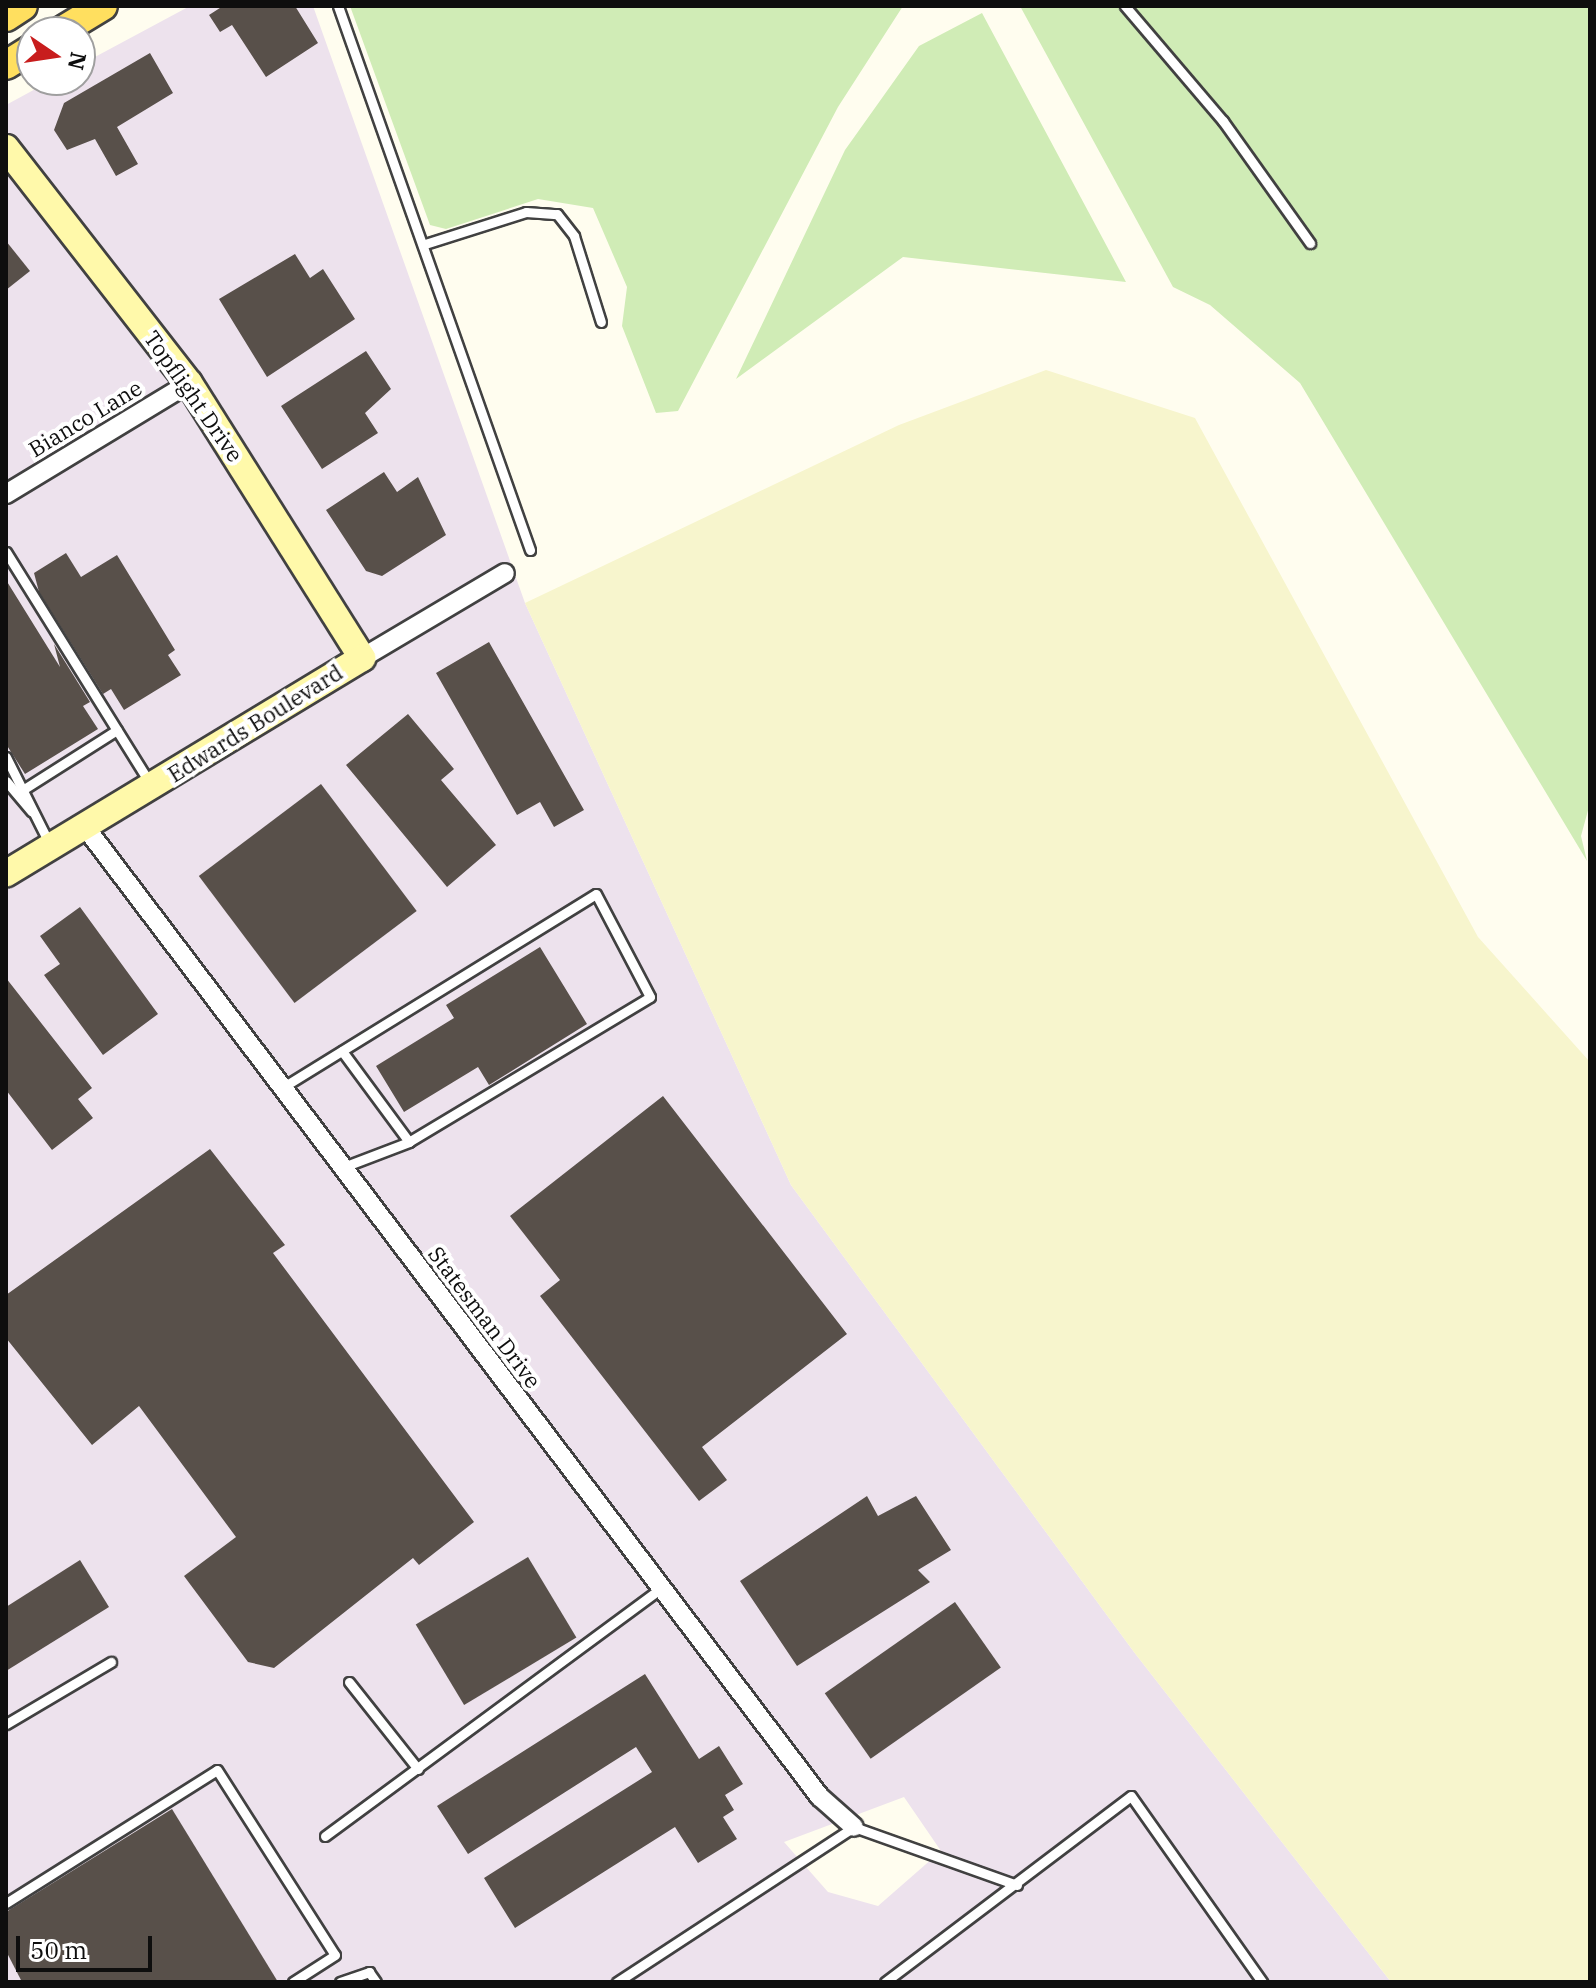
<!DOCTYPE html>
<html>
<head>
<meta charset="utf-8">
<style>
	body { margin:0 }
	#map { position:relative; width:1596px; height:1988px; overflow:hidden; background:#fffdef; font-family:"IBM Plex Serif",serif }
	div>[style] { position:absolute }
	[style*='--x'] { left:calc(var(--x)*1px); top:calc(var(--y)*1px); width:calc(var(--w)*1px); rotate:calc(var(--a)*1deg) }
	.industrial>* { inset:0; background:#ede2ed }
	.farmland>* { inset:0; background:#f7f5cd }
	.green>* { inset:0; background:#d0ecb6 }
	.building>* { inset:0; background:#58504a; transform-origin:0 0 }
	.roads { filter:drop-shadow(2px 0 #414141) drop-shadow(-2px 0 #414141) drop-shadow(0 2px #414141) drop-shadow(0 -2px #414141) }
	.lane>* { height:9px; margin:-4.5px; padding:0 4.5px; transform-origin:4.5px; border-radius:4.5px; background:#fff }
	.street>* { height:18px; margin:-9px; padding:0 9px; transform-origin:9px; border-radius:9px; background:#fff }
	.secondary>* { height:26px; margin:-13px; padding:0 13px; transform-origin:13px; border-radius:13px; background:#fff9aa }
	.primary>* { height:28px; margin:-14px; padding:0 14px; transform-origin:14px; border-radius:14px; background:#ffdf5f }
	span { translate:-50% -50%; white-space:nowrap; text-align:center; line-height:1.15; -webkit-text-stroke:8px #fff; paint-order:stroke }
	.street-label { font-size:22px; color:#0e0e0e }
	.frame { position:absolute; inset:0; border:8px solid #0e0e0e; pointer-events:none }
	.north { position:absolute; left:16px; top:16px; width:80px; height:80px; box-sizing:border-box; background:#fff; border:2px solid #9f9f9f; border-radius:50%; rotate:103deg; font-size:22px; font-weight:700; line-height:32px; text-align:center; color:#0e0e0e }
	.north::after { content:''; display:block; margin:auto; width:28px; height:36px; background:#c81d1d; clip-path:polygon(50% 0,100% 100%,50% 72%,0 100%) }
	.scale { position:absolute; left:16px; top:1936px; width:136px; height:36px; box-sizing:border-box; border:4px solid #0e0e0e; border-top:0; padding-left:10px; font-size:24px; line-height:28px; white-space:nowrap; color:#0e0e0e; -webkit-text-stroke:6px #fff; paint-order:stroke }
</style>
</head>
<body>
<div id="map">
	<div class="industrial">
		<i style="clip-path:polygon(evenodd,190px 6px,313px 6px,525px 603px,791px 1185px,1134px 1652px,1391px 1982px,6px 1982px,6px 105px,52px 80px,80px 80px,80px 65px,190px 6px,904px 1797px,941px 1851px,878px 1906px,828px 1892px,784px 1842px,904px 1797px)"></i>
	</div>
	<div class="farmland">
		<i style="clip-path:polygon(1046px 370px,1195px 418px,1478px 937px,1590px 1062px,1590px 1982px,1391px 1982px,1134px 1652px,791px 1185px,525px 603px,899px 425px)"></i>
	</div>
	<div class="green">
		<i style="clip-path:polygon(350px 6px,903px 6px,838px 107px,678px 411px,656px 413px,622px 326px,627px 287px,593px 208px,538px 199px,446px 229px,430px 225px)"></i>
		<i style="clip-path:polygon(1020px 6px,1590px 6px,1590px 803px,1581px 836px,1587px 861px,1300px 383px,1210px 305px,1173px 287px)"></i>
		<i style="clip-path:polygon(982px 13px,1126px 282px,903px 257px,736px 379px,845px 150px,919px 46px)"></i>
	</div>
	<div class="building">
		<i style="clip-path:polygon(223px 6px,295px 6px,318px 43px,266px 77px,232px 25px,220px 32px,209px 15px)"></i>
		<i style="clip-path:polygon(150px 53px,173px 93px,117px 127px,138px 164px,116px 176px,95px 139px,67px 150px,54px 130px,64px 103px)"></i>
		<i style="clip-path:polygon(6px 241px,30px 271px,6px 290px)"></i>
		<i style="clip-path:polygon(295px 254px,310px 278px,323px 269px,355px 319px,267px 377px,219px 299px)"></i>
		<i style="clip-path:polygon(366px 351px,391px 389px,365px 413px,378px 433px,322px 469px,281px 406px)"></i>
		<i style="clip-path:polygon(384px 472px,397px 492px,418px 477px,446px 535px,382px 576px,366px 571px,326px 510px)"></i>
		<i style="clip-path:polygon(66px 553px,81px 577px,117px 555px,175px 650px,168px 655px,181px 675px,124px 710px,111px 689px,103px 694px,39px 592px,34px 573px)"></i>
		<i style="clip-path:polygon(6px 580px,60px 667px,54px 644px,90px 702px,83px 706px,98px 729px,25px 774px,6px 744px)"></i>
		<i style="clip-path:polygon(489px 642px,584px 810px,554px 827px,540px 802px,517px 815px,436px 673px)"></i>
		<i style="clip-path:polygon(408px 714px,454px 769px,441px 780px,496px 845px,447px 887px,346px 765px)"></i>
		<i style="left:321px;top:784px;width:159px;height:153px;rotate:53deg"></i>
		<i style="clip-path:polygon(80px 907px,158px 1014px,103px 1055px,44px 975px,60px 964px,40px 936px)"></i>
		<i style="clip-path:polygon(540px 947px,587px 1024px,489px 1085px,478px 1067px,404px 1112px,376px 1066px,454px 1018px,446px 1005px)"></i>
		<i style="clip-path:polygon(6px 978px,92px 1088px,78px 1099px,93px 1118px,52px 1150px,6px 1090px)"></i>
		<i style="clip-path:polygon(663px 1096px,847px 1334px,702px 1447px,727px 1480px,699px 1501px,540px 1296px,560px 1280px,510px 1216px)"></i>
		<i style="clip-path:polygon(210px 1149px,285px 1245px,273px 1253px,474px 1522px,419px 1565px,413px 1558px,274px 1668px,248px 1662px,184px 1576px,236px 1537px,139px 1406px,92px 1445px,6px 1338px,6px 1295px)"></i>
		<i style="clip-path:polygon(867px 1496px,878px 1516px,916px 1496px,951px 1550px,918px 1570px,930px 1582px,797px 1666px,740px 1581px)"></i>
		<i style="left:528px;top:1557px;width:94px;height:131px;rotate:59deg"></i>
		<i style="clip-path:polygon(80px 1560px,109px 1607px,6px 1671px,6px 1607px)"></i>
		<i style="left:955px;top:1602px;width:80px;height:159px;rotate:55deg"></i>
		<i style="clip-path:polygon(645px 1674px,699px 1759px,719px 1746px,743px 1784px,725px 1795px,734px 1810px,723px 1817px,737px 1839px,698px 1863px,675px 1827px,515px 1928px,484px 1878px,652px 1772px,636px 1747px,468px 1854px,437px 1806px)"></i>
		<i style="clip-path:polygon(172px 1809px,278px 1982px,22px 1982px,6px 1951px,6px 1912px)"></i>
	</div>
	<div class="roads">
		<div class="lane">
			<i style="--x:338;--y:6;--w:577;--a:70.56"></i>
			<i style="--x:1125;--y:6;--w:151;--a:49.6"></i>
			<i style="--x:1223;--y:121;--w:150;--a:54.5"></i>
			<i style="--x:425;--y:244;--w:106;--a:-17.6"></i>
			<i style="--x:526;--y:212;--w:31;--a:4"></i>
			<i style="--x:557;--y:214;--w:28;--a:52"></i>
			<i style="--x:574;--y:236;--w:90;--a:72.6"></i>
			<i style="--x:6;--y:552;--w:272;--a:58.1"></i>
			<i style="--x:6;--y:757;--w:96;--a:63.4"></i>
			<i style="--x:6;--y:781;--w:40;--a:50"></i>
			<i style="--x:24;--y:789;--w:110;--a:-32.4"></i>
			<i style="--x:342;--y:1051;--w:113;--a:53.6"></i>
			<i style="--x:280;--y:1089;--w:371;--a:-31.7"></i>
			<i style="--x:596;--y:894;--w:116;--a:62.3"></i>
			<i style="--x:650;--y:997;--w:281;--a:149"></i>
			<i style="--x:409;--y:1142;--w:73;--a:159.1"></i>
			<i style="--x:349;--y:1682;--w:111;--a:51.6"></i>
			<i style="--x:6;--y:1724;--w:122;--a:-30.6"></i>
			<i style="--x:325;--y:1836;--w:418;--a:-36.4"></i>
			<i style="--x:6;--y:1903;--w:249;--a:-32.2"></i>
			<i style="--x:217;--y:1770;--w:219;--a:57.5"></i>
			<i style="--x:335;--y:1955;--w:50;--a:147.3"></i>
			<i style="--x:340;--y:1982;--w:31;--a:-19"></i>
			<i style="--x:369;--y:1972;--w:12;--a:55"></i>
			<i style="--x:617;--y:1982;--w:283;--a:-33.2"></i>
			<i style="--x:854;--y:1827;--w:173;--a:19.6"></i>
			<i style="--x:885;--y:1982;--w:308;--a:-37.1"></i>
			<i style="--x:1131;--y:1796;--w:228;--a:54.8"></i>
		</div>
		<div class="street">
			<i style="--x:6;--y:494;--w:214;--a:-31.2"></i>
			<i style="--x:362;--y:658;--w:166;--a:-30.7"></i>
			<i style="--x:86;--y:828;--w:1216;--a:52.86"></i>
			<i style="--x:820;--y:1797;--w:45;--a:41.4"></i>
		</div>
		<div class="secondary">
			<i style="--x:6;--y:148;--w:298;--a:52.1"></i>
			<i style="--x:189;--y:383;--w:325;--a:57.8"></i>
			<i style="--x:362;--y:658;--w:416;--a:148.8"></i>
		</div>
		<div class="primary">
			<i style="--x:6;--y:17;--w:20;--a:-33"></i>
			<i style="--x:60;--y:32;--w:50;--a:-31.2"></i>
			<i style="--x:6;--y:65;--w:31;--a:-32"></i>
		</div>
	</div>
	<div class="street-label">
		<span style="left:194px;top:396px;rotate:55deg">Topflight Drive</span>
		<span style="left:85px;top:418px;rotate:-31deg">Bianco Lane</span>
		<span style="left:255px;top:723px;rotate:-32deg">Edwards Boulevard</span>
		<span style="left:485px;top:1317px;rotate:53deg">Statesman Drive</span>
	</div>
	<div class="frame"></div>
	<div class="north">N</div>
	<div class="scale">50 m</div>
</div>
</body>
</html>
